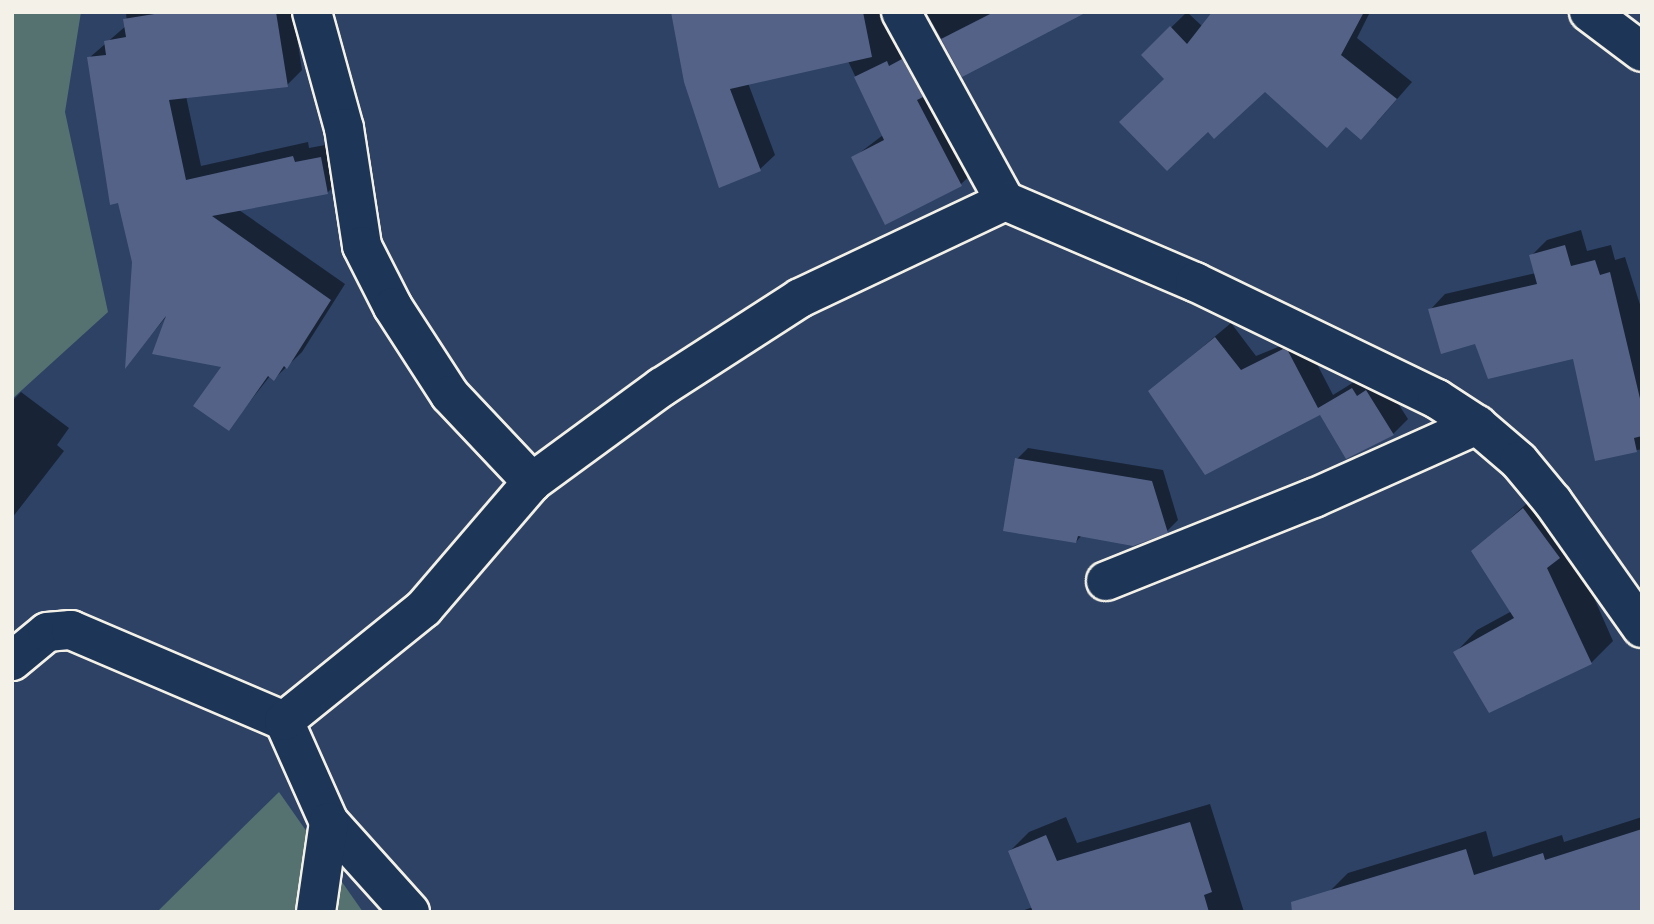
<!DOCTYPE html>
<html>
<head>
<meta charset="utf-8">
<style>
	body { margin:0 }
	#map { position:relative; width:1654px; height:924px; overflow:hidden; background:#2d4265; font-family:Mynerve,sans-serif }
	div>[style] { position:absolute }
	[style*='--x'] { left:calc(var(--x)*1px); top:calc(var(--y)*1px); width:calc(var(--w)*1px); rotate:calc(var(--a)*1deg) }
	.green>* { inset:0; background:#567270 }
	.shadow>* { inset:0; background:#0007 }
	.building>* { inset:0; background:#546288 }
	.roads { filter:drop-shadow(2px 0 #f4f1e8) drop-shadow(-2px 0 #f4f1e8) drop-shadow(0 2px #f4f1e8) drop-shadow(0 -2px #f4f1e8) }
	.street>* { height:38px; margin:-19px; padding:0 19px; transform-origin:19px; border-radius:19px; background:#1d3557 }
	.secondary>* { height:38px; margin:-19px; padding:0 19px; transform-origin:19px; border-radius:19px; background:#1d3557 }
	span { translate:-50% -50%; white-space:nowrap; text-align:center; line-height:1.15; -webkit-text-stroke:6px #1d3557; paint-order:stroke }
	.frame { position:absolute; inset:0; border:14px solid #f4f1e8; pointer-events:none }
</style>
</head>
<body>
<div id="map">
	<div class="green">
		<i style="clip-path:polygon(12px 12px,81px 12px,65px 112px,108px 312px,12px 399px)"></i>
		<i style="clip-path:polygon(279px 792px,363px 912px,157px 912px)"></i>
	</div>
	<div class="shadow">
		<i style="clip-path:polygon(126px 12px,293px 12px,302px 70px,287px 85px,186px 96px,201px 166px,308px 142px,309px 148px,336px 143px,342px 178px,327px 193px,239px 210px,345px 284px,302px 352px,274px 379px,270px 376px,229px 428px,224px 366px,166px 317px,127px 364px,133px 262px,89px 58px,127px 25px)"></i>
		<i style="clip-path:polygon(676px 12px,901px 12px,976px 170px,961px 184px,886px 222px,853px 158px,883px 135px,848px 61px,748px 83px,775px 155px,760px 169px,720px 185px)"></i>
		<i style="clip-path:polygon(926px 12px,1060px 12px,962px 75px)"></i>
		<i style="clip-path:polygon(1187px 12px,1203px 27px,1215px 12px,1370px 12px,1357px 38px,1412px 82px,1377px 122px,1347px 125px,1265px 89px,1166px 79px,1143px 55px)"></i>
		<i style="clip-path:polygon(1581px 230px,1587px 251px,1611px 245px,1615px 260px,1625px 257px,1642px 311px,1642px 449px,1596px 459px,1574px 357px,1476px 342px,1430px 310px,1445px 294px,1536px 273px,1531px 256px,1547px 240px)"></i>
		<i style="clip-path:polygon(1231px 323px,1256px 356px,1303px 337px,1333px 395px,1367px 374px,1381px 377px,1408px 419px,1393px 434px,1347px 457px,1320px 413px,1150px 391px)"></i>
		<i style="clip-path:polygon(21px 392px,69px 428px,57px 445px,64px 451px,12px 518px,12px 401px)"></i>
		<i style="clip-path:polygon(1028px 448px,1163px 470px,1178px 520px,1167px 531px,1082px 535px,1076px 542px,1017px 459px)"></i>
		<i style="clip-path:polygon(1545px 487px,1613px 641px,1591px 663px,1490px 711px,1456px 652px,1477px 630px,1512px 611px,1474px 551px)"></i>
		<i style="clip-path:polygon(1210px 804px,1244px 912px,1019px 912px,1033px 907px,1010px 851px,1029px 832px,1066px 817px,1077px 843px)"></i>
		<i style="clip-path:polygon(1642px 817px,1642px 908px,1631px 912px,1291px 912px,1331px 899px,1329px 892px,1348px 873px,1486px 831px,1493px 857px,1562px 835px,1564px 842px)"></i>
	</div>
	<div class="building">
		<i style="clip-path:polygon(167px 12px,276px 12px,288px 87px,169px 100px,186px 180px,293px 156px,295px 162px,321px 157px,328px 194px,212px 216px,331px 300px,287px 369px,284px 366px,274px 381px,268px 376px,229px 431px,193px 406px,221px 367px,152px 354px,166px 316px,125px 369px,132px 262px,118px 203px,110px 205px,87px 57px,106px 55px,104px 41px,126px 37px,123px 19px)"></i>
		<i style="clip-path:polygon(671px 12px,863px 12px,872px 57px,730px 89px,761px 171px,719px 188px,684px 82px)"></i>
		<i style="clip-path:polygon(994px 12px,1087px 12px,962px 77px,941px 39px)"></i>
		<i style="clip-path:polygon(1212px 12px,1364px 12px,1341px 55px,1397px 99px,1361px 140px,1346px 127px,1327px 148px,1265px 92px,1214px 139px,1208px 132px,1167px 171px,1119px 122px,1164px 79px,1141px 55px,1170px 26px,1187px 44px)"></i>
		<i style="clip-path:polygon(902px 59px,923px 97px,917px 100px,962px 186px,885px 225px,851px 157px,884px 140px,854px 77px,887px 61px,889px 66px)"></i>
		<i style="clip-path:polygon(1565px 245px,1571px 266px,1595px 260px,1600px 275px,1610px 272px,1642px 407px,1642px 436px,1634px 438px,1637px 452px,1595px 461px,1573px 359px,1488px 379px,1475px 344px,1441px 354px,1428px 309px,1537px 284px,1529px 255px)"></i>
		<i style="clip-path:polygon(1215px 337px,1241px 370px,1283px 349px,1288px 351px,1318px 408px,1352px 388px,1357px 396px,1366px 390px,1394px 435px,1346px 459px,1320px 415px,1205px 475px,1148px 391px)"></i>
		<i style="clip-path:polygon(1015px 458px,1152px 481px,1168px 533px,1133px 546px,1078px 536px,1076px 543px,1003px 531px)"></i>
		<i style="clip-path:polygon(1523px 508px,1560px 558px,1547px 568px,1592px 664px,1489px 713px,1453px 652px,1514px 618px,1471px 551px)"></i>
		<i style="clip-path:polygon(1190px 822px,1212px 892px,1204px 895px,1209px 912px,1033px 912px,1008px 851px,1046px 835px,1057px 861px)"></i>
		<i style="clip-path:polygon(1642px 829px,1642px 912px,1292px 912px,1291px 902px,1466px 849px,1474px 875px,1543px 853px,1545px 860px)"></i>
	</div>
	<div class="roads">
		<div class="street">
			<i style="--x:312;--y:12;--w:120;--a:74.6"></i>
			<i style="--x:344;--y:128;--w:119;--a:81.3"></i>
			<i style="--x:362;--y:246;--w:68;--a:63.1"></i>
			<i style="--x:393;--y:307;--w:105;--a:57.1"></i>
			<i style="--x:450;--y:395;--w:120;--a:46.7"></i>
			<i style="--x:901;--y:12;--w:216;--a:61.2"></i>
			<i style="--x:1005;--y:201;--w:207;--a:23.1"></i>
			<i style="--x:1195;--y:282;--w:269;--a:25.8"></i>
			<i style="--x:1437;--y:399;--w:48;--a:33"></i>
			<i style="--x:1477;--y:425;--w:55;--a:40.6"></i>
			<i style="--x:1519;--y:461;--w:53;--a:50.3"></i>
			<i style="--x:1553;--y:502;--w:154;--a:54.8"></i>
			<i style="--x:1106;--y:581;--w:224;--a:-21.8"></i>
			<i style="--x:1314;--y:498;--w:179;--a:-24.1"></i>
			<i style="--x:12;--y:661;--w:45;--a:-39.6"></i>
			<i style="--x:47;--y:632;--w:24;--a:-5"></i>
			<i style="--x:71;--y:630;--w:232;--a:23.1"></i>
			<i style="--x:284;--y:721;--w:111;--a:66"></i>
			<i style="--x:329;--y:822;--w:121;--a:48"></i>
			<i style="--x:284;--y:721;--w:180;--a:-38.9"></i>
			<i style="--x:424;--y:608;--w:166;--a:-49.4"></i>
			<i style="--x:532;--y:482;--w:161;--a:-36.2"></i>
			<i style="--x:662;--y:387;--w:164;--a:-32.8"></i>
			<i style="--x:800;--y:298;--w:227;--a:-25.3"></i>
			<i style="--x:316;--y:912;--w:91;--a:-81.8"></i>
		</div>
		<div class="secondary">
			<i style="--x:1589;--y:12;--w:66;--a:37"></i>
		</div>
	</div>
	<div class="frame"></div>
</div>
</body>
</html>
